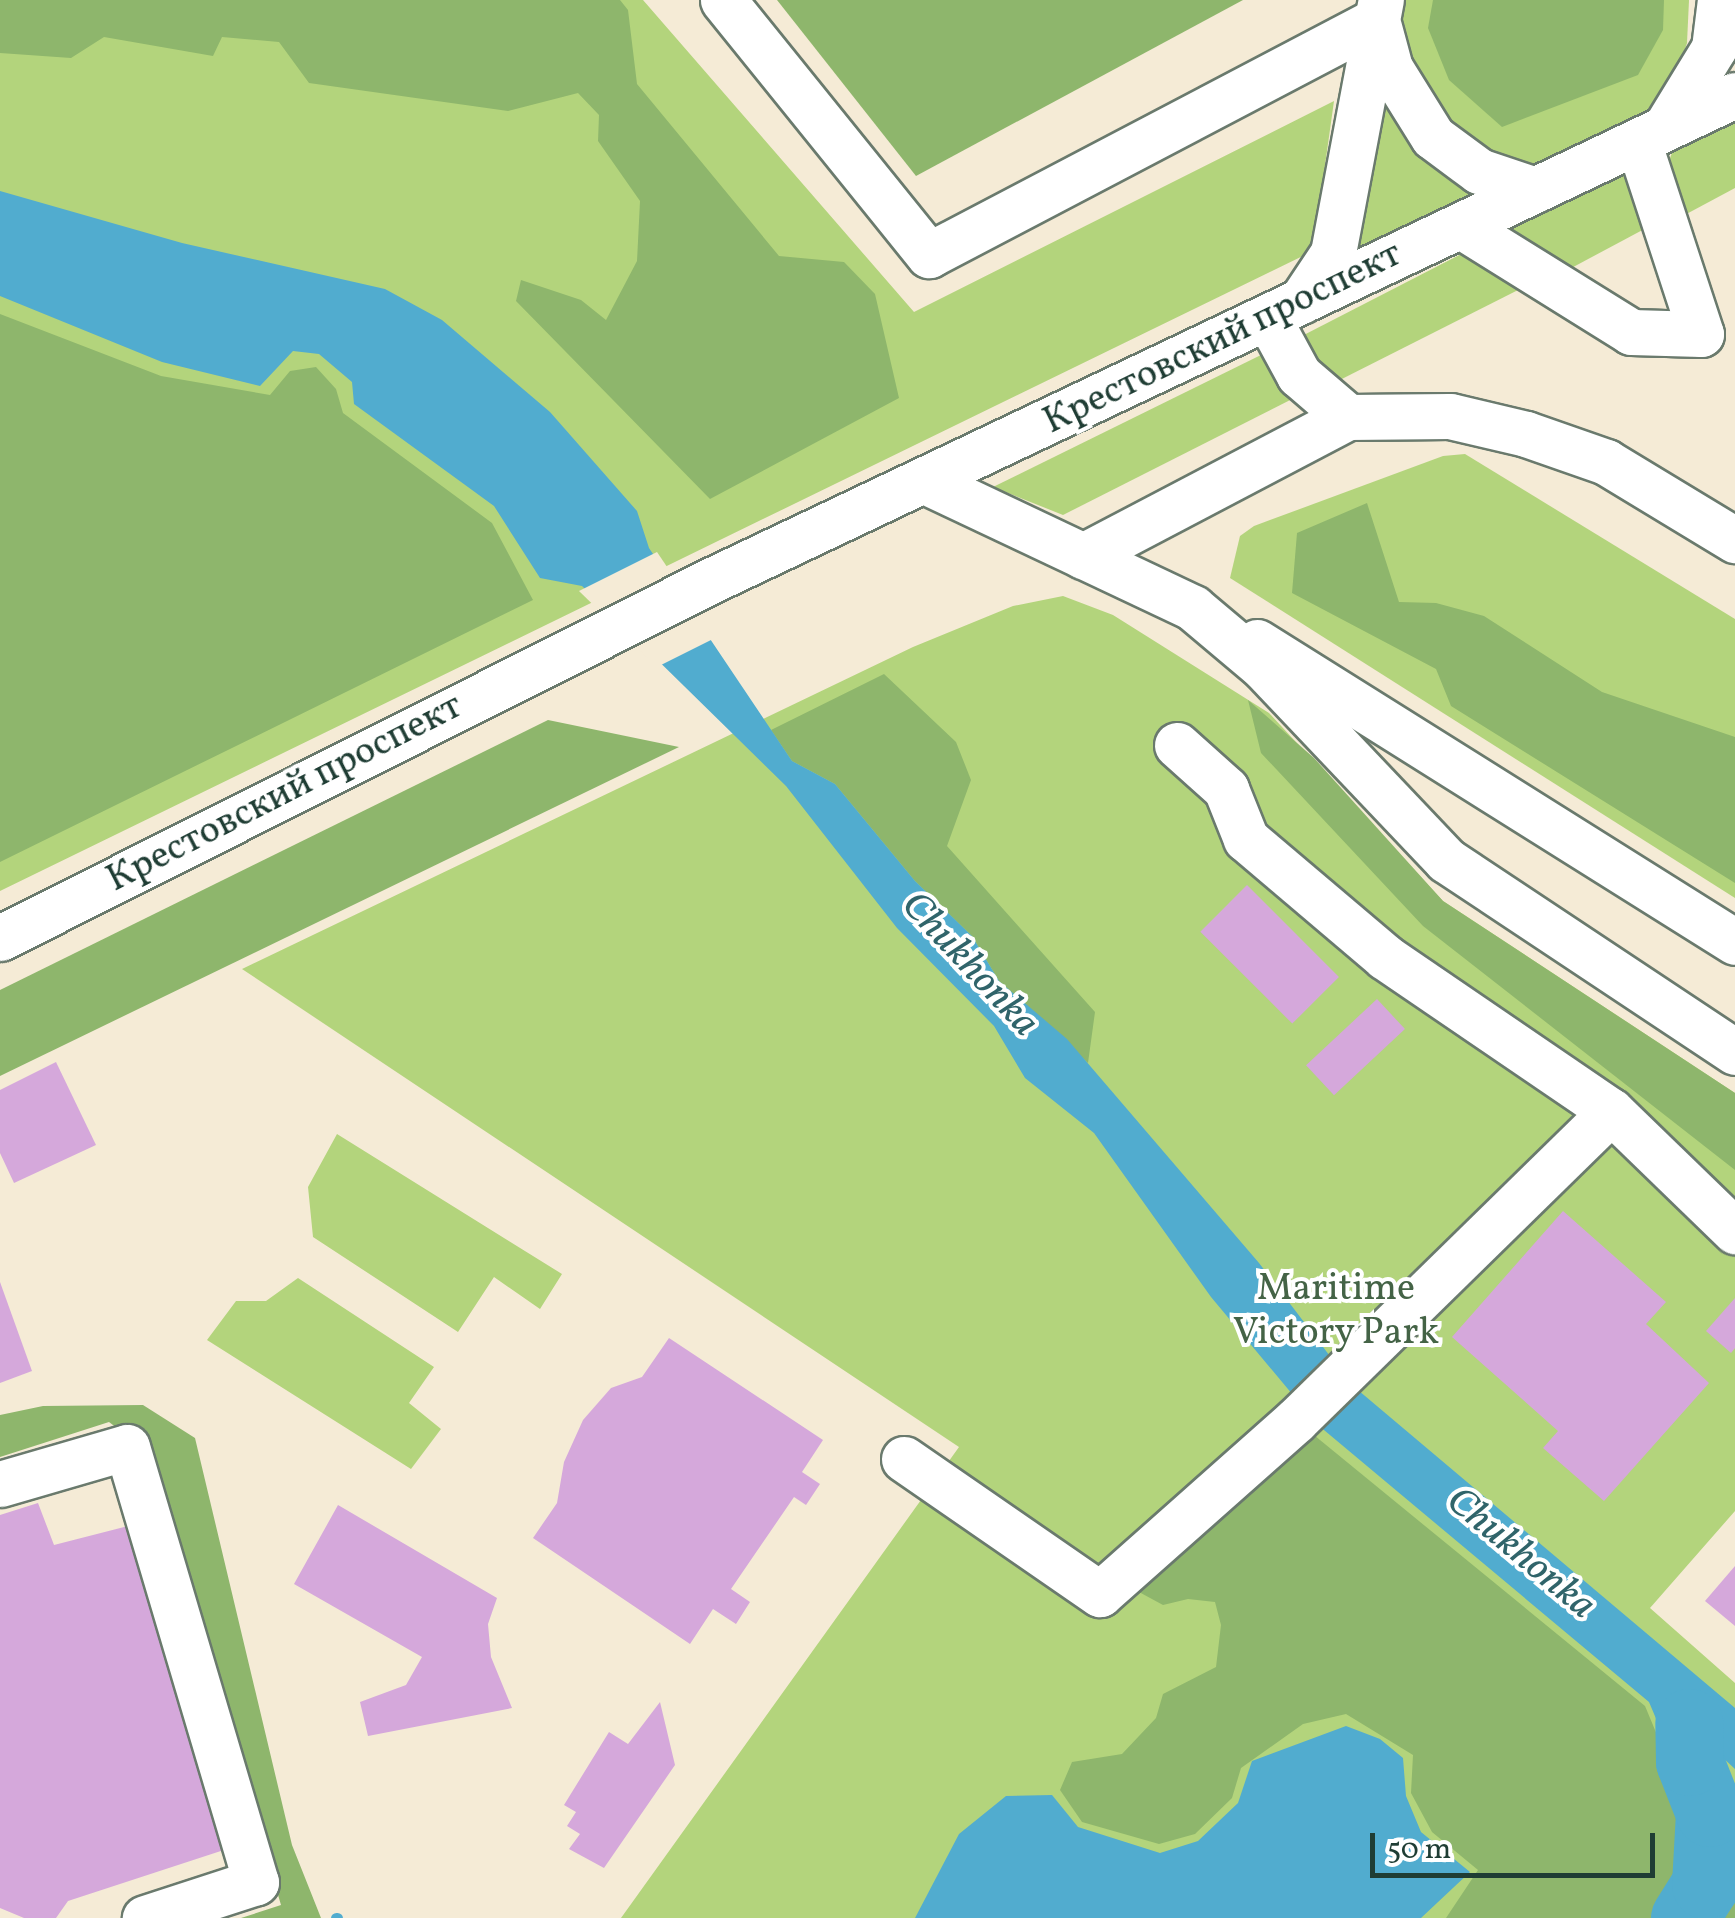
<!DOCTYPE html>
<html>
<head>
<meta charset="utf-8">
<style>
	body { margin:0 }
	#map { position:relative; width:1735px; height:1918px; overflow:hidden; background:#f5ebd6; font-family:Vollkorn,serif }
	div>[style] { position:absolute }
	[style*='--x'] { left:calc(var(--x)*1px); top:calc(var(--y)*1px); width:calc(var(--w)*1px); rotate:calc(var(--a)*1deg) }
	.green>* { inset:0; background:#b3d47c }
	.forest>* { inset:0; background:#8eb66c }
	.water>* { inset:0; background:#51accf }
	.pier>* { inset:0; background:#f5ebd6 }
	.stream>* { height:11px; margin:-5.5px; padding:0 5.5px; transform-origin:5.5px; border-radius:5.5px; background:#51accf }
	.river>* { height:68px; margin:-34px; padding:0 34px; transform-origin:34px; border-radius:34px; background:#51accf }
	.building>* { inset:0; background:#d5a8db; transform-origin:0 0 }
	.roads { filter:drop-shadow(2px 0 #6a7a6d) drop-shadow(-2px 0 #6a7a6d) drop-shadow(0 2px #6a7a6d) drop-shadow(0 -2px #6a7a6d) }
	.minor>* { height:45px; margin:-22.5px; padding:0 22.5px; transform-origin:22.5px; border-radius:22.5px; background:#fff }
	span { translate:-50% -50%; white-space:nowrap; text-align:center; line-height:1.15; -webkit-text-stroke:8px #fff; paint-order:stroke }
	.street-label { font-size:38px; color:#1f3d34 }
	.park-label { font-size:38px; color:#446346 }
	.water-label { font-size:40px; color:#30646a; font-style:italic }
	.scale { position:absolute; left:1370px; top:1833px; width:285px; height:45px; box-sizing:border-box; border:5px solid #1f3d34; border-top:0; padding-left:12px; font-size:30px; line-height:35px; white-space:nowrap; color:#1f3d34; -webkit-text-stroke:8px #fff; paint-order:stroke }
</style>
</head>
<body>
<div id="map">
	<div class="green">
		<i style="clip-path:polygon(0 0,643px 0,914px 312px,1334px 101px,1313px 251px,0 891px)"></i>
		<i style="clip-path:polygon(1400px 0,1689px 0,1687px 43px,1663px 116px,1535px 171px,1492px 165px,1420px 97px,1393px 35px)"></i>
		<i style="clip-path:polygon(1386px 78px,1484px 193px,1344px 263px,1368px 204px)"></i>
		<i style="clip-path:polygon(1735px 116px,1735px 188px,1679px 218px,1666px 168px,1676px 143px)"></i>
		<i style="clip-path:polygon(1630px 168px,1650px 226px,1562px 273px,1501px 229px)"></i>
		<i style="clip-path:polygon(1471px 249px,1528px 285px,1322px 389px,1296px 339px)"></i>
		<i style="clip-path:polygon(1265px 353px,1300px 395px,1063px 515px,993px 487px)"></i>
		<i style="clip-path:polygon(1465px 454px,1735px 619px,1735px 898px,1230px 578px,1240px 536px,1254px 526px,1443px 456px)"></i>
		<i style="clip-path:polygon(1063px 596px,1113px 615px,1269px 713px,1443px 901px,1735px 1093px,1735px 1511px,1650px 1608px,1735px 1683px,1735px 1918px,621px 1918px,959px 1447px,242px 969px,913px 647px,1013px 606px)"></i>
		<i style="clip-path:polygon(337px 1134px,562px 1274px,540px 1309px,494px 1277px,458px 1332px,313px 1237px,308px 1187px)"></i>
		<i style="clip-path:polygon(298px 1278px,434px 1367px,409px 1403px,441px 1429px,411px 1469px,207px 1340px,236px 1301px,266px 1301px)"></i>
	</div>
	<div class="forest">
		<i style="clip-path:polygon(0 0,620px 0,628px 10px,637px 84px,779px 256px,844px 262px,875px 294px,899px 398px,710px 499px,516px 301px,521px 280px,581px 300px,606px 320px,637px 261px,640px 201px,598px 141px,599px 115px,578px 93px,508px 111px,309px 83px,279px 42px,222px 37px,213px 56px,104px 37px,71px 58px,0 53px)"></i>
		<i style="clip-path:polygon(777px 0,1243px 0,916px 176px)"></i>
		<i style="clip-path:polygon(1433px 0,1664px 0,1663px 30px,1638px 75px,1502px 127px,1449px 80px,1428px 28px)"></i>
		<i style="clip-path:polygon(0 314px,161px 376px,270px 395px,290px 371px,316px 367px,336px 389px,343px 413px,492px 523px,533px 600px,0 862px)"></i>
		<i style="clip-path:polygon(1367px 503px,1399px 602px,1436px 603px,1484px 616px,1602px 692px,1735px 737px,1735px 883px,1451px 706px,1436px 669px,1292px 593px,1297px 533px)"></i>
		<i style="clip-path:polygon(884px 674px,956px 742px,971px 780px,947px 846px,1095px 1012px,1088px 1063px,999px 981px,972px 936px,915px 881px,835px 784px,792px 761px,771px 730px)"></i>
		<i style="clip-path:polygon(1248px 700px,1314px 758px,1443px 901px,1735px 1093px,1735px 1170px,1423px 926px,1261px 753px)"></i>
		<i style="clip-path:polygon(548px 720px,679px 747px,0 1076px,0 990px)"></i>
		<i style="clip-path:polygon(143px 1405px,195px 1438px,292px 1845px,321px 1918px,241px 1918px,281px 1905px,146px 1450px,109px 1422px,0 1457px,0 1415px,43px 1406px)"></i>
		<i style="clip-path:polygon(1309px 1431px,1645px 1706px,1690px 1814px,1735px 1840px,1735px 1918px,1446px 1918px,1478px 1870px,1432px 1832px,1411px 1793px,1413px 1755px,1346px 1714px,1303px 1724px,1241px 1768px,1232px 1798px,1195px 1834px,1159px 1844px,1082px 1822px,1060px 1790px,1072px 1762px,1122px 1754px,1156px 1718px,1163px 1694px,1216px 1667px,1221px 1625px,1215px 1602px,1188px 1599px,1163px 1605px,1139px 1592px)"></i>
	</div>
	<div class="water">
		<i style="clip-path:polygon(0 191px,182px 243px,385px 289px,442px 320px,550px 412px,637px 511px,649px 548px,792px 761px,835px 784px,915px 881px,972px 936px,999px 981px,1067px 1039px,1259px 1263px,1352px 1385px,1735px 1708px,1735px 1769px,1720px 1755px,1704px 1762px,1721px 1805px,1695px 1811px,1649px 1702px,1318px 1425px,1211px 1297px,1094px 1133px,1025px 1078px,994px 1026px,897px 928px,786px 786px,582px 586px,540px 578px,494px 506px,354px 404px,352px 382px,319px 354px,293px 351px,260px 386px,162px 362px,0 296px)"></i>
		<i style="clip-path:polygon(1346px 1726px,1380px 1739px,1403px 1758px,1406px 1796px,1421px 1832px,1470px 1872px,1421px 1918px,915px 1918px,959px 1834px,1006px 1796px,1052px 1795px,1078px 1827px,1160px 1853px,1198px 1841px,1238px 1803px,1252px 1761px)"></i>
	</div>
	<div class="pier">
		<i style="clip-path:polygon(657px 552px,715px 638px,657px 667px,579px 591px)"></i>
	</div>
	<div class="stream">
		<i style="--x:336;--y:1918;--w:1;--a:0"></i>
	</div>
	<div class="river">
		<i style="--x:1685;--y:1918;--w:39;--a:-58"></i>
		<i style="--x:1706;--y:1885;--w:72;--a:-86.8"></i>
		<i style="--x:1710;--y:1813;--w:55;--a:-111.4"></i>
		<i style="--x:1690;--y:1762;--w:39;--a:-91"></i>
	</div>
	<div class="building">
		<i style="left:1247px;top:885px;width:130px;height:66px;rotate:45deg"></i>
		<i style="left:1377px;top:999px;width:41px;height:97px;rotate:47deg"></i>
		<i style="clip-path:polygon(56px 1062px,96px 1145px,14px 1183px,0 1153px,0 1090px)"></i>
		<i style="clip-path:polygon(1563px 1211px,1666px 1302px,1646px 1324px,1709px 1383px,1604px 1501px,1543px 1448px,1558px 1431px,1452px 1337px)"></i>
		<i style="clip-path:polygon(0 1282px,32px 1371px,0 1383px)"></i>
		<i style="clip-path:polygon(1735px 1298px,1735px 1348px,1731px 1353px,1706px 1331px)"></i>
		<i style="clip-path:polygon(669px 1338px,823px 1440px,802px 1472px,820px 1484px,806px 1505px,794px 1497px,731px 1589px,750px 1602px,736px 1624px,713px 1609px,690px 1644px,533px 1538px,557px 1503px,564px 1462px,583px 1420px,611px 1388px,642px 1377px)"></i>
		<i style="clip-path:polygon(38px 1503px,54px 1545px,132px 1525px,230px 1848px,68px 1901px,56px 1918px,24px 1918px,0 1908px,0 1515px)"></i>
		<i style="clip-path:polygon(338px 1505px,497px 1598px,488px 1624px,491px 1657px,512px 1708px,368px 1736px,360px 1702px,406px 1685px,422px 1657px,294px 1584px)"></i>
		<i style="clip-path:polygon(1735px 1566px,1735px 1626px,1705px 1601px)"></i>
		<i style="clip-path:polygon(660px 1702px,675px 1765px,604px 1868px,569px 1849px,580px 1834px,567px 1826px,576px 1812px,564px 1805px,609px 1732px,628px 1744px)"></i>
	</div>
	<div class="roads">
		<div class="minor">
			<i style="--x:723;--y:0;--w:328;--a:51.1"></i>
			<i style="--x:929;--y:255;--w:506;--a:-27.68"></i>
			<i style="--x:1379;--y:27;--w:42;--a:75"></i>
			<i style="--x:1390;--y:68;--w:81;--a:58.1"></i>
			<i style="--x:1433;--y:137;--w:57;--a:36.5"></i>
			<i style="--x:1479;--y:171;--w:59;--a:18.7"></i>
			<i style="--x:1665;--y:128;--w:94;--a:-58.5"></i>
			<i style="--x:1714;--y:48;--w:48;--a:-82.9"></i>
			<i style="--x:1461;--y:226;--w:200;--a:31.9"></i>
			<i style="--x:1631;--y:332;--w:70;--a:1.6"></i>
			<i style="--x:1701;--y:334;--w:203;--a:-108.1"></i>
			<i style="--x:1301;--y:301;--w:58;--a:-56.3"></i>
			<i style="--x:1333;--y:253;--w:258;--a:-79.3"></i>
			<i style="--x:1268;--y:318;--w:65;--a:61.5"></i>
			<i style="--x:1299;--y:375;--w:65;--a:40.6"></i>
			<i style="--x:1348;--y:417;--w:102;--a:-0.6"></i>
			<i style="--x:1450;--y:416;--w:78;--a:13.3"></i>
			<i style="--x:1526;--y:434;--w:85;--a:19.3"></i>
			<i style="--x:1606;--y:462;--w:151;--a:31.2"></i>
			<i style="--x:927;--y:482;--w:294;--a:25.3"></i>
			<i style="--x:1193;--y:608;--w:92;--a:40.1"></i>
			<i style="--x:1263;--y:667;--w:266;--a:46.5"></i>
			<i style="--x:1446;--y:860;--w:347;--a:33.6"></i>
			<i style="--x:1083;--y:556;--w:299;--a:-27.7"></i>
			<i style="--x:1257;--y:642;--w:564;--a:32.11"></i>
			<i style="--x:1177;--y:745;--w:66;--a:41.9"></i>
			<i style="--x:1226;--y:789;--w:54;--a:68.2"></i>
			<i style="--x:1246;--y:839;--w:182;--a:40.3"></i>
			<i style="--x:1385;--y:957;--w:273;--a:34.3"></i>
			<i style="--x:1611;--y:1111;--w:173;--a:44.1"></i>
			<i style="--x:0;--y:938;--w:795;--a:-26.69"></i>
			<i style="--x:710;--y:581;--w:1134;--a:-25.37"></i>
			<i style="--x:904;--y:1459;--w:238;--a:34.6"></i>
			<i style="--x:1100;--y:1594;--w:262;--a:-41.6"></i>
			<i style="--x:1296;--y:1420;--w:441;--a:-44.4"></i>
			<i style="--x:0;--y:1484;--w:132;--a:-16.2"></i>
			<i style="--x:127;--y:1447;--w:454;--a:73.5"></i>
			<i style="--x:256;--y:1882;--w:117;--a:162"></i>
		</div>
	</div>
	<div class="street-label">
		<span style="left:1223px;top:339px;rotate:-26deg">Крестовский проспект</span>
		<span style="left:285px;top:794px;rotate:-27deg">Крестовский проспект</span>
	</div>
	<div class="park-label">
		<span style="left:1336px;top:1312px">Maritime<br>Victory Park</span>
	</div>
	<div class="water-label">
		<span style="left:969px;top:965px;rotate:47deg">Chukhonka</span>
		<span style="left:1520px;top:1554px;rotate:40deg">Chukhonka</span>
	</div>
	<div class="scale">50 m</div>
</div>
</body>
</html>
